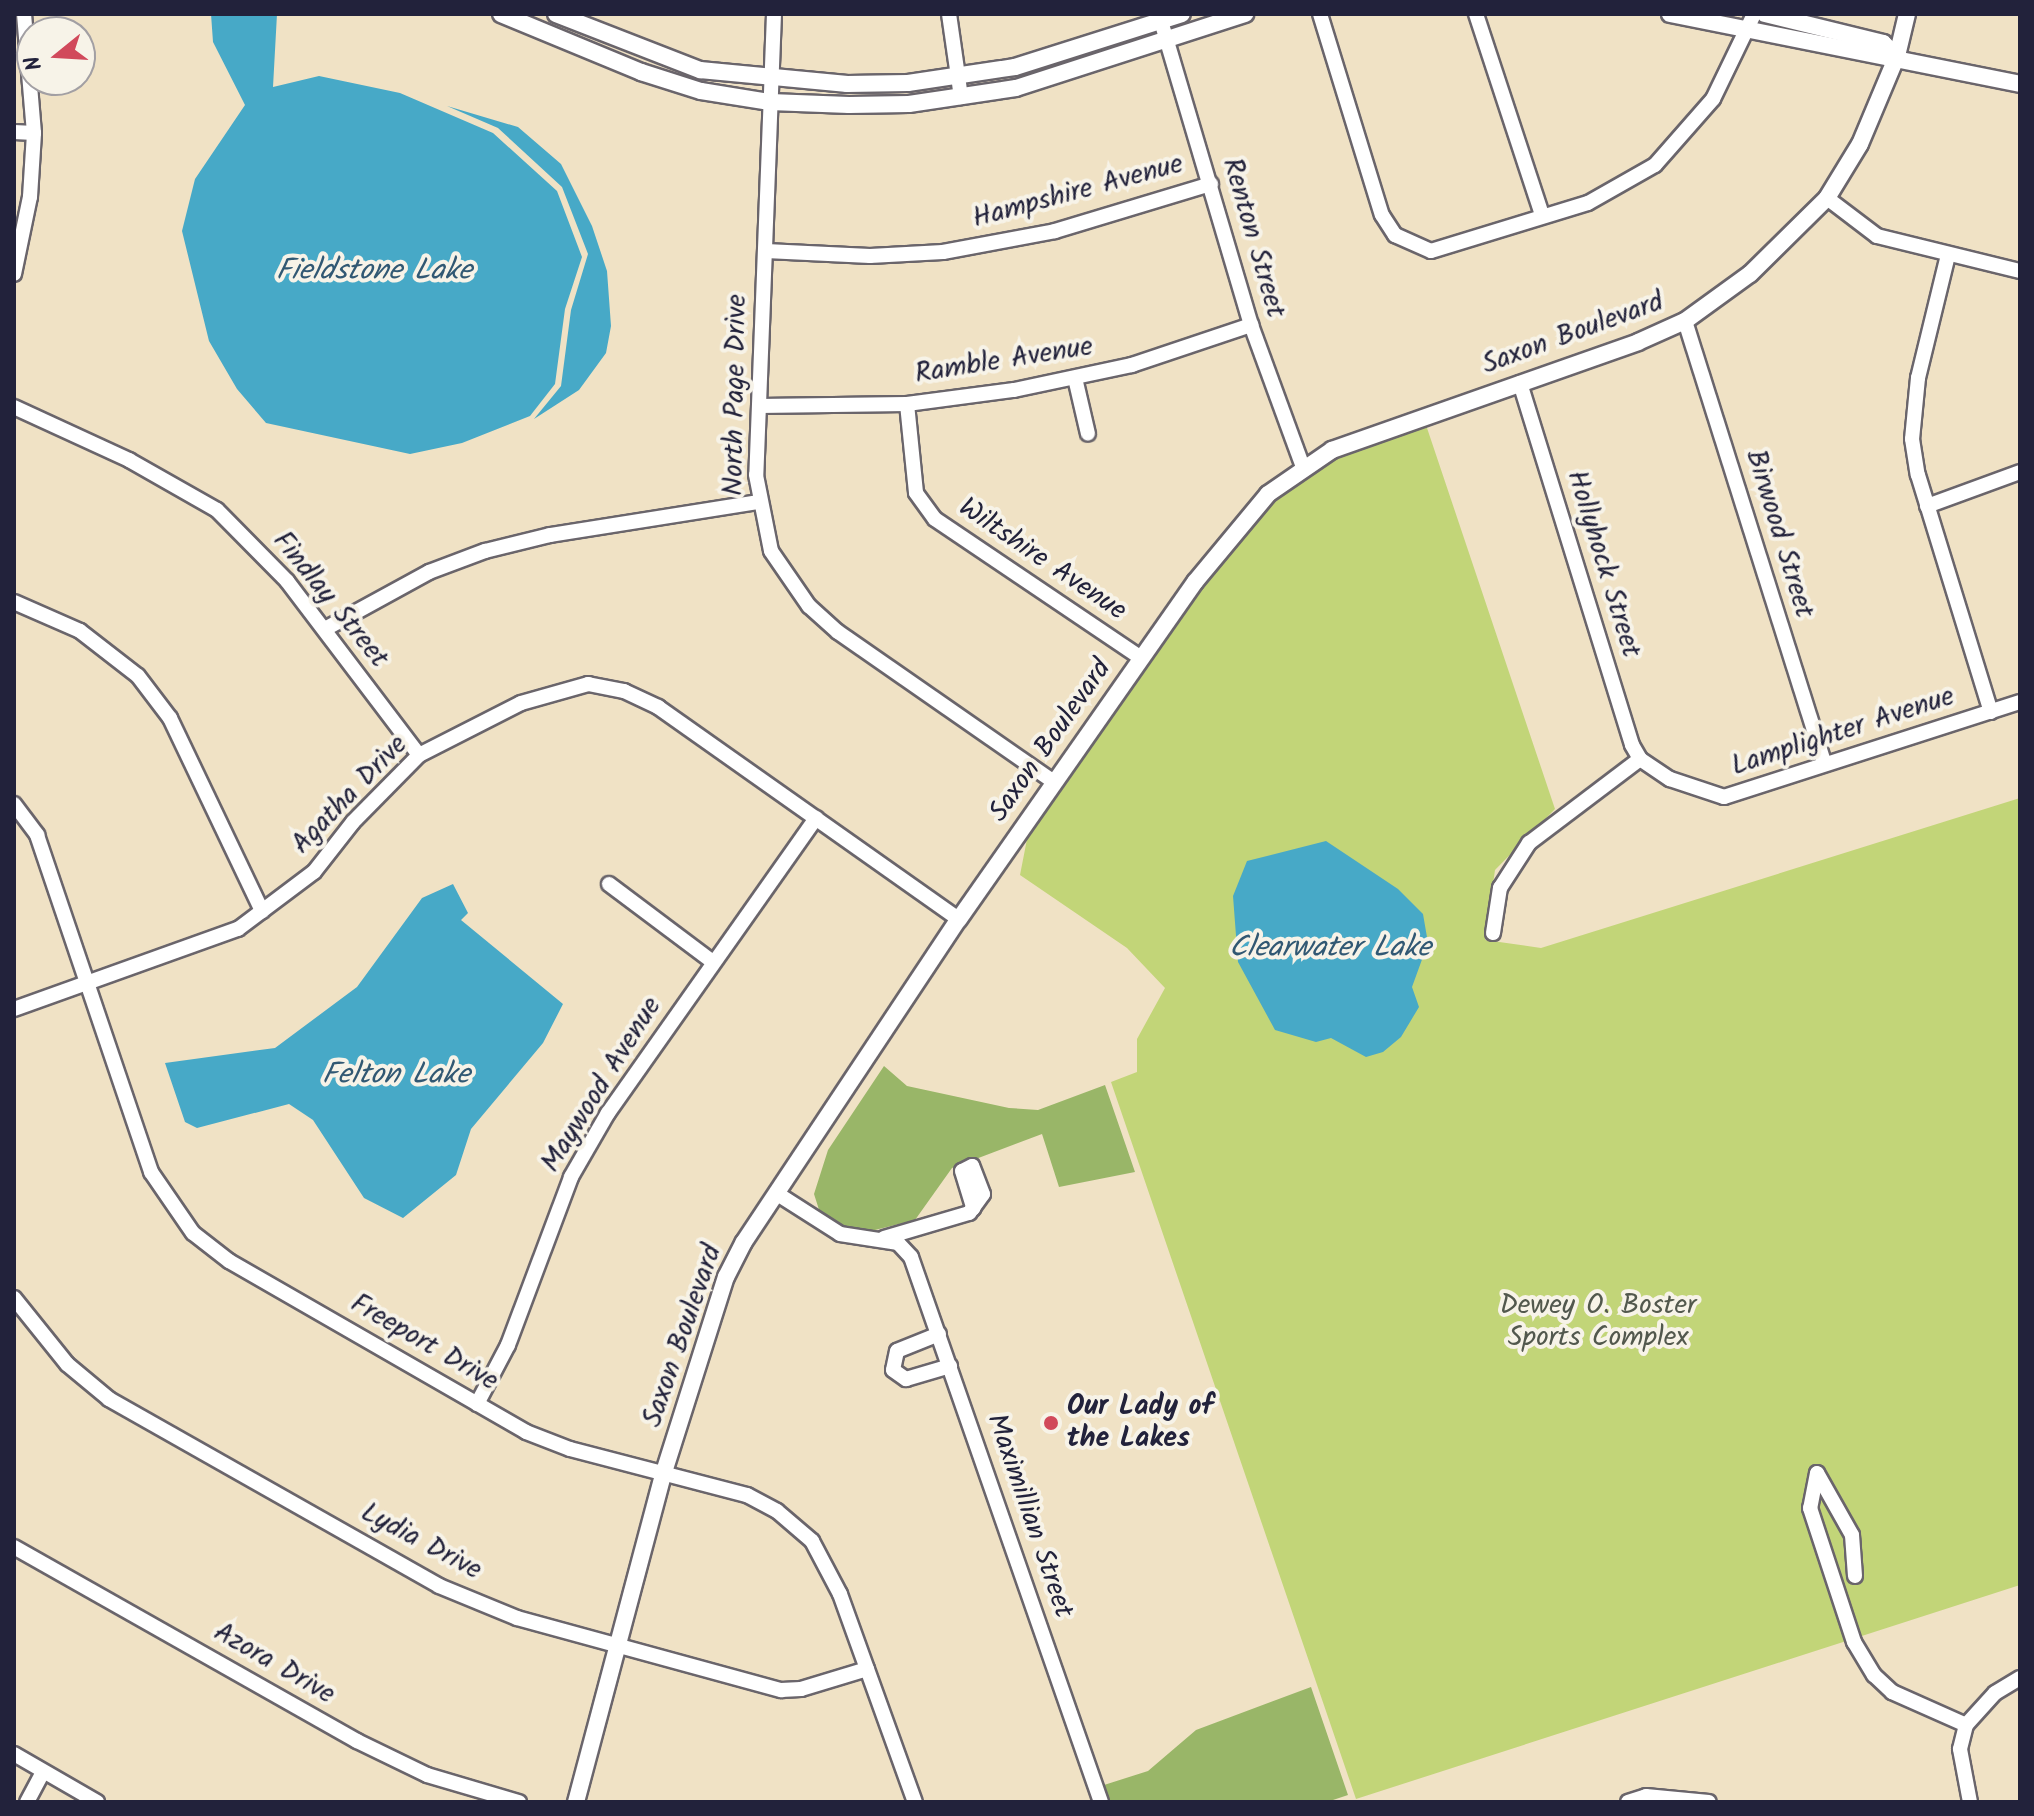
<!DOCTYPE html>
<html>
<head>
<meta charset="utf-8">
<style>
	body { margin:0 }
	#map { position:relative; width:2034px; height:1816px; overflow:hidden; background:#f0e2c5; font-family:Kalam,sans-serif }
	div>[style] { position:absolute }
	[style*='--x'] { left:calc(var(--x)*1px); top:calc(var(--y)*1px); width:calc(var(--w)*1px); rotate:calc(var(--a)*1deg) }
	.green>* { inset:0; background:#c2d578 }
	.forest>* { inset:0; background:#99b668 }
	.water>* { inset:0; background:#47a9c7 }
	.roads { filter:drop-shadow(2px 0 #6a656b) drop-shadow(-2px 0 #6a656b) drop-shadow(0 2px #6a656b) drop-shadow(0 -2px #6a656b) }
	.minor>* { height:14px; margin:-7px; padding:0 7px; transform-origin:7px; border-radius:7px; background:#fff }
	.major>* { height:16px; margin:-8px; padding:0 8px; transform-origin:8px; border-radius:8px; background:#fff }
	.dots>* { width:22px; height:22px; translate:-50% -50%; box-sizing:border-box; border:4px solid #f7f3e8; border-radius:50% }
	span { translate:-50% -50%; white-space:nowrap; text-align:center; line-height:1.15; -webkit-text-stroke:8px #f7f3e8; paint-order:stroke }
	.street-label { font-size:28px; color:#22223b }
	.park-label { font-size:28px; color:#52584d }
	.poi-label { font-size:28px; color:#22223b; font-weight:700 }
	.left { translate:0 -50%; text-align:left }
	.water-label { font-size:30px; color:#315873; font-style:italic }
	.frame { position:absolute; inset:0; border:16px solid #22223b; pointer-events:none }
	.north { position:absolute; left:16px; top:16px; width:80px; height:80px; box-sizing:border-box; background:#f7f3e8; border:2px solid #a29fa3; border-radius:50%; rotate:252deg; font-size:22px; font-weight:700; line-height:32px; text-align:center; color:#22223b }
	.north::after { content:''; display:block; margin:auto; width:28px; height:36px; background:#d1495b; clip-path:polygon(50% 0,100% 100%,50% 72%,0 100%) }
</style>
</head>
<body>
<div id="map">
	<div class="green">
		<i style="clip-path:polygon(1425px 422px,1555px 809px,1495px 870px,1485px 940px,1541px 948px,2020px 798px,2020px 1585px,1356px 1799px,1111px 1082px,1137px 1072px,1137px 1039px,1165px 988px,1127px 948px,1020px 875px,1028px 834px,1210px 573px,1256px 515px,1334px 458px)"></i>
	</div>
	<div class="forest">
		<i style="clip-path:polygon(884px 1066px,907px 1086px,1009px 1108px,1038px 1110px,1105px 1085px,1135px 1172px,1059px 1187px,1042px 1134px,952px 1168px,915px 1220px,871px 1231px,843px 1228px,821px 1216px,814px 1194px,828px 1150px)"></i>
		<i style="clip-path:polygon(1311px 1687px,1348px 1795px,1327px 1802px,1110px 1802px,1104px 1785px,1148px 1771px,1196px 1730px)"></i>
	</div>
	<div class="water">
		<i style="clip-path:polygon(211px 14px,277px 14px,273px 87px,319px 76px,400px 93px,493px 133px,557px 191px,582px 257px,565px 309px,555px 384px,530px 416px,462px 443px,410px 454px,266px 423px,237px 389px,209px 341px,182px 231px,195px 179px,245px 105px,213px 42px)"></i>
		<i style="clip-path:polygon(447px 106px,518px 127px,561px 164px,592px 226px,607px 271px,611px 326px,606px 353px,579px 390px,534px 419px,561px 386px,571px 310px,588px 254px,562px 187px,498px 128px)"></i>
		<i style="clip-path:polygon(1326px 841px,1398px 889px,1423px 914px,1428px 943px,1412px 987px,1419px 1007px,1401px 1037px,1383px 1052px,1366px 1057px,1331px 1038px,1316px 1042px,1275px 1030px,1238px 962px,1233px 896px,1247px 861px)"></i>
		<i style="clip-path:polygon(453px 884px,468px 913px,461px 920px,563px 1004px,543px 1043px,471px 1129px,456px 1175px,403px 1218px,364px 1198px,313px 1120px,289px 1104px,197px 1128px,185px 1122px,165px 1063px,275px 1048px,357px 987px,422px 898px)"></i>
	</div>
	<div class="roads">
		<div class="minor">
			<i style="--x:774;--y:14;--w:461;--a:92.2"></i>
			<i style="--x:756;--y:475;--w:77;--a:78.8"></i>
			<i style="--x:771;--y:551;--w:67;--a:55.4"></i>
			<i style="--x:809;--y:606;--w:39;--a:42"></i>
			<i style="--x:838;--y:632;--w:263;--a:34.8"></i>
			<i style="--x:949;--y:14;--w:84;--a:81.8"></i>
			<i style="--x:1320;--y:14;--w:210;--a:72.9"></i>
			<i style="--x:1382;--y:215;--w:24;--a:57"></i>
			<i style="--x:1395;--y:235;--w:39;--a:24"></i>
			<i style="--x:1431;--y:251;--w:164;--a:-17"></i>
			<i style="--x:1588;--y:203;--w:77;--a:-29.6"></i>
			<i style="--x:1655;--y:165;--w:88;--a:-48.7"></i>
			<i style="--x:1713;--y:99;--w:94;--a:-64.2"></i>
			<i style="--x:1476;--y:14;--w:212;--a:71.8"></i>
			<i style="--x:1161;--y:21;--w:317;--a:73.5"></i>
			<i style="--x:1251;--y:325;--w:151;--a:69.9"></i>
			<i style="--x:14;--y:132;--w:20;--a:3"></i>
			<i style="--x:1827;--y:198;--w:63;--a:37.2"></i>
			<i style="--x:1877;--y:236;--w:147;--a:13.8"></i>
			<i style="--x:766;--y:251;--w:104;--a:2.8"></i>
			<i style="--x:870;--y:256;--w:73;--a:-3.1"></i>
			<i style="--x:943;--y:252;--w:114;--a:-10.6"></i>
			<i style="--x:1055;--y:231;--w:163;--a:-16.8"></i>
			<i style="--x:1948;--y:255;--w:127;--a:103.7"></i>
			<i style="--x:1918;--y:378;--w:61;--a:95.6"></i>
			<i style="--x:1912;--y:439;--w:36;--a:81"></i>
			<i style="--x:1918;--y:475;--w:248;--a:72.9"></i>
			<i style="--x:14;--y:274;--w:79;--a:-78.3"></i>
			<i style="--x:30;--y:197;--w:64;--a:-86.4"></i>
			<i style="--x:34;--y:133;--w:119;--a:-94.8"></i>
			<i style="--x:1685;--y:321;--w:462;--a:72.5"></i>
			<i style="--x:1075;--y:378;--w:57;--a:76.9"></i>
			<i style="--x:1520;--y:383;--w:379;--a:72.8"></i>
			<i style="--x:1632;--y:745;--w:16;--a:60"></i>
			<i style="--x:1640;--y:759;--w:36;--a:34"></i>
			<i style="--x:1670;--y:779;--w:57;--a:18.4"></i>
			<i style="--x:1724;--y:797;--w:311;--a:-17.8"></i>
			<i style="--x:907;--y:404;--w:89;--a:84.2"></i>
			<i style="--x:916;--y:493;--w:32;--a:54"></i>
			<i style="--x:935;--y:519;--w:249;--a:34"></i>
			<i style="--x:759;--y:406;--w:148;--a:-0.8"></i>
			<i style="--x:907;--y:404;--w:108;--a:-7.5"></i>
			<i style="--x:1014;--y:390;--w:121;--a:-12"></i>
			<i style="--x:1132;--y:365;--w:126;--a:-18.6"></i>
			<i style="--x:14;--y:407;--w:127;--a:24.7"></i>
			<i style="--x:129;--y:460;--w:101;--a:29.6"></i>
			<i style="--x:217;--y:510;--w:100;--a:45.4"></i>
			<i style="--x:287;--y:581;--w:218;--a:52.8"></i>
			<i style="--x:1927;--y:506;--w:99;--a:-20.1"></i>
			<i style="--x:14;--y:602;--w:72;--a:23.7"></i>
			<i style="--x:80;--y:631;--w:73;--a:37.8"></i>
			<i style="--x:138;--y:676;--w:53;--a:52.7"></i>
			<i style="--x:170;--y:718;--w:214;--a:64.5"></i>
			<i style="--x:325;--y:629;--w:119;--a:-28.7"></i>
			<i style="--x:429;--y:572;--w:60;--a:-20.6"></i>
			<i style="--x:485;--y:551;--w:67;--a:-13.8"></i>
			<i style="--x:550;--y:535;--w:211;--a:-9"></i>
			<i style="--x:14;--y:804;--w:39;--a:53"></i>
			<i style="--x:37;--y:835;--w:356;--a:71.3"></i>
			<i style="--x:151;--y:1172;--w:74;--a:55.5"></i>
			<i style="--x:193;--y:1233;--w:46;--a:37.9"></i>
			<i style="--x:229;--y:1261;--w:343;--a:29.9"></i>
			<i style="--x:526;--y:1432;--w:47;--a:21.1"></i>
			<i style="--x:570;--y:1449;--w:183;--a:14.6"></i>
			<i style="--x:747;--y:1495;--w:34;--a:28"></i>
			<i style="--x:777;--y:1511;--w:46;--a:40.6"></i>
			<i style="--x:812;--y:1541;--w:60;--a:62.2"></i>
			<i style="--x:840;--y:1594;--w:221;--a:70.2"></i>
			<i style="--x:609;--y:884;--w:130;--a:36.9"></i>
			<i style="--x:1493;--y:933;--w:46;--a:-81.2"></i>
			<i style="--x:1500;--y:888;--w:54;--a:-57.2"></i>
			<i style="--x:1529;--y:843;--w:139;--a:-37.1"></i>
			<i style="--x:14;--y:1009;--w:238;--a:-19.7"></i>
			<i style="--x:238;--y:929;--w:95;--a:-36.9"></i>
			<i style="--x:314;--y:872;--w:63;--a:-52"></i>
			<i style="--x:353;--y:822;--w:94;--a:-45.4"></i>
			<i style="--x:419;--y:755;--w:114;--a:-27"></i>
			<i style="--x:521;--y:703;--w:70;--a:-15.8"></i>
			<i style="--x:588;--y:684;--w:37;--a:11"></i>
			<i style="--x:624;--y:691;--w:38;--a:25"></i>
			<i style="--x:658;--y:707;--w:368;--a:35.2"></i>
			<i style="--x:776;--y:1193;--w:76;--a:32.6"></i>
			<i style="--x:840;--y:1234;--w:59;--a:8.8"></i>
			<i style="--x:898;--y:1243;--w:19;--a:47"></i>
			<i style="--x:911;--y:1257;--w:577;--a:70.78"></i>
			<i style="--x:884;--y:1238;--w:89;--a:-16.4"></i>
			<i style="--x:969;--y:1213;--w:6;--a:-51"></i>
			<i style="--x:973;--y:1208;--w:17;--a:-54"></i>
			<i style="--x:983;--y:1194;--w:30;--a:-111"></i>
			<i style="--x:972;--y:1166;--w:11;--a:153"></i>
			<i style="--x:962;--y:1171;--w:39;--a:73"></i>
			<i style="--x:14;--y:1298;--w:85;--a:51.2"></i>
			<i style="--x:67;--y:1364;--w:55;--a:39.8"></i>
			<i style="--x:109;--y:1399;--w:379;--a:29.5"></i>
			<i style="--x:439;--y:1586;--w:84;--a:22.3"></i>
			<i style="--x:517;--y:1618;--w:274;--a:15.3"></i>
			<i style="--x:781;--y:1690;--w:20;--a:-3"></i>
			<i style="--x:801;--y:1689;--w:69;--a:-16.9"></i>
			<i style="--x:939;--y:1334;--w:45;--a:158"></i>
			<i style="--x:897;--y:1351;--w:19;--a:102"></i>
			<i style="--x:893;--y:1370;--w:16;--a:35"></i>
			<i style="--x:906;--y:1379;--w:46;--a:-16.5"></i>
			<i style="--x:477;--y:1404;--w:67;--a:-62.3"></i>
			<i style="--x:508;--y:1345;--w:179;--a:-69.4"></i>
			<i style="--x:571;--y:1177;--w:74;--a:-60"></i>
			<i style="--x:608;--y:1113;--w:361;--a:-54.8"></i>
			<i style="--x:14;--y:1547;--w:394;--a:29.5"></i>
			<i style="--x:357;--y:1741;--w:78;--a:25.9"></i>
			<i style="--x:427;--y:1775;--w:96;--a:16.4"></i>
			<i style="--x:1855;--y:1576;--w:41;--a:-94.2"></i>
			<i style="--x:1852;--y:1535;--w:71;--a:-119.4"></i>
			<i style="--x:1817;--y:1473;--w:36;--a:101"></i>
			<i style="--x:1810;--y:1508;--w:141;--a:71.8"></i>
			<i style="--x:1854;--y:1642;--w:39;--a:59"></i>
			<i style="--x:1874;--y:1675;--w:25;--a:43"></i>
			<i style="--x:1892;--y:1692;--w:81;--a:24"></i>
			<i style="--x:14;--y:1754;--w:96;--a:30"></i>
			<i style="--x:27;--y:1802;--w:34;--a:-62"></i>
			<i style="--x:1628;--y:1802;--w:19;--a:-18"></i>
			<i style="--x:1646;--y:1796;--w:63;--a:5.4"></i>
			<i style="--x:1970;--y:1802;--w:54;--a:-100.7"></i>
			<i style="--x:1960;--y:1749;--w:25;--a:-76"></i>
			<i style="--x:1966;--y:1725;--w:43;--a:-47.8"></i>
			<i style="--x:1995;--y:1693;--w:29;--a:-31"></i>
		</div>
		<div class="major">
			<i style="--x:501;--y:14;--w:152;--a:22.5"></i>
			<i style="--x:641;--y:72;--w:63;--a:17.6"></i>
			<i style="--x:701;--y:91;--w:70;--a:9.1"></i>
			<i style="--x:770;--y:102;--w:79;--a:2.2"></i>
			<i style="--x:849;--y:105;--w:60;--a:-1"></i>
			<i style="--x:909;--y:104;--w:108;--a:-8.5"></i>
			<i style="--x:1016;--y:88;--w:241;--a:-17.9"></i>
			<i style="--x:556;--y:14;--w:155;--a:21.3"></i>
			<i style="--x:700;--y:70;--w:148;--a:5.4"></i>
			<i style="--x:847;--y:84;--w:61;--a:-0.9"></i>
			<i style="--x:908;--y:83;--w:108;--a:-8.5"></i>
			<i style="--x:1015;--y:67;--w:175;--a:-17.6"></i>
			<i style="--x:1670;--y:14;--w:357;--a:11.3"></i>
			<i style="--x:1765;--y:14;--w:122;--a:13.8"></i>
			<i style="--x:1883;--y:43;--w:19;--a:43"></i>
			<i style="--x:576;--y:1802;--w:342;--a:-75.1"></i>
			<i style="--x:664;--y:1472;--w:205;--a:-72.4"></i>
			<i style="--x:726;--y:1277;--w:39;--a:-63"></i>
			<i style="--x:744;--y:1242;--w:388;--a:-56.4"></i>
			<i style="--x:959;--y:919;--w:411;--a:-55"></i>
			<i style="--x:1195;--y:582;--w:114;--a:-50.3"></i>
			<i style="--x:1268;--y:494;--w:78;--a:-34.5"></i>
			<i style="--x:1332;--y:450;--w:324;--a:-19.4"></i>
			<i style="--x:1638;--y:342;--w:51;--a:-24.1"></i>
			<i style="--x:1685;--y:321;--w:80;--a:-35.9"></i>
			<i style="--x:1750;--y:274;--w:108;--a:-44.6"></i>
			<i style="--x:1827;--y:198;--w:63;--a:-58.6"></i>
			<i style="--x:1860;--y:144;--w:95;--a:-67.2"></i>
			<i style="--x:1897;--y:56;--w:43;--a:-76.6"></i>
		</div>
	</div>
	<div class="dots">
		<i style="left:1051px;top:1423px;background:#d1495b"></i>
	</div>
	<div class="street-label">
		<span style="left:1078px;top:192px;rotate:-15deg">Hampshire Avenue</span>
		<span style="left:1253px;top:238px;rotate:74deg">Renton Street</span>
		<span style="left:1573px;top:334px;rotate:-20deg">Saxon Boulevard</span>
		<span style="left:1004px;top:361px;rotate:-9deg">Ramble Avenue</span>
		<span style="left:736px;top:395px;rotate:-89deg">North Page Drive</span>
		<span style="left:1779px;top:534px;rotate:73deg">Birwood Street</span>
		<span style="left:1042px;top:560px;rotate:34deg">Wiltshire Avenue</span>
		<span style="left:1603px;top:564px;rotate:73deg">Hollyhock Street</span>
		<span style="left:330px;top:600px;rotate:51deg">Findlay Street</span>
		<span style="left:1843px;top:732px;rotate:-18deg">Lamplighter Avenue</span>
		<span style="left:1051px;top:741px;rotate:-55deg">Saxon Boulevard</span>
		<span style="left:350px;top:795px;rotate:-46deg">Agatha Drive</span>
		<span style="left:602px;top:1085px;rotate:-58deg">Maywood Avenue</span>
		<span style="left:683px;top:1336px;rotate:-71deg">Saxon Boulevard</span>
		<span style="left:424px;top:1343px;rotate:30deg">Freeport Drive</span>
		<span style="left:1029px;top:1516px;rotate:71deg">Maximillian Street</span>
		<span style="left:421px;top:1542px;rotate:28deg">Lydia Drive</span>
		<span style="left:274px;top:1664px;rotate:30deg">Azora Drive</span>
	</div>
	<div class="park-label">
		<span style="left:1598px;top:1322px">Dewey O. Boster<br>Sports Complex</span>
	</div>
	<div class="poi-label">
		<span class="left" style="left:1067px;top:1423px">Our Lady of<br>the Lakes</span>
	</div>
	<div class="water-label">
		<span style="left:374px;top:271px">Fieldstone Lake</span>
		<span style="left:1330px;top:948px">Clearwater Lake</span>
		<span style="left:396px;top:1075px">Felton Lake</span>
	</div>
	<div class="frame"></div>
	<div class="north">N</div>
</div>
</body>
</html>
